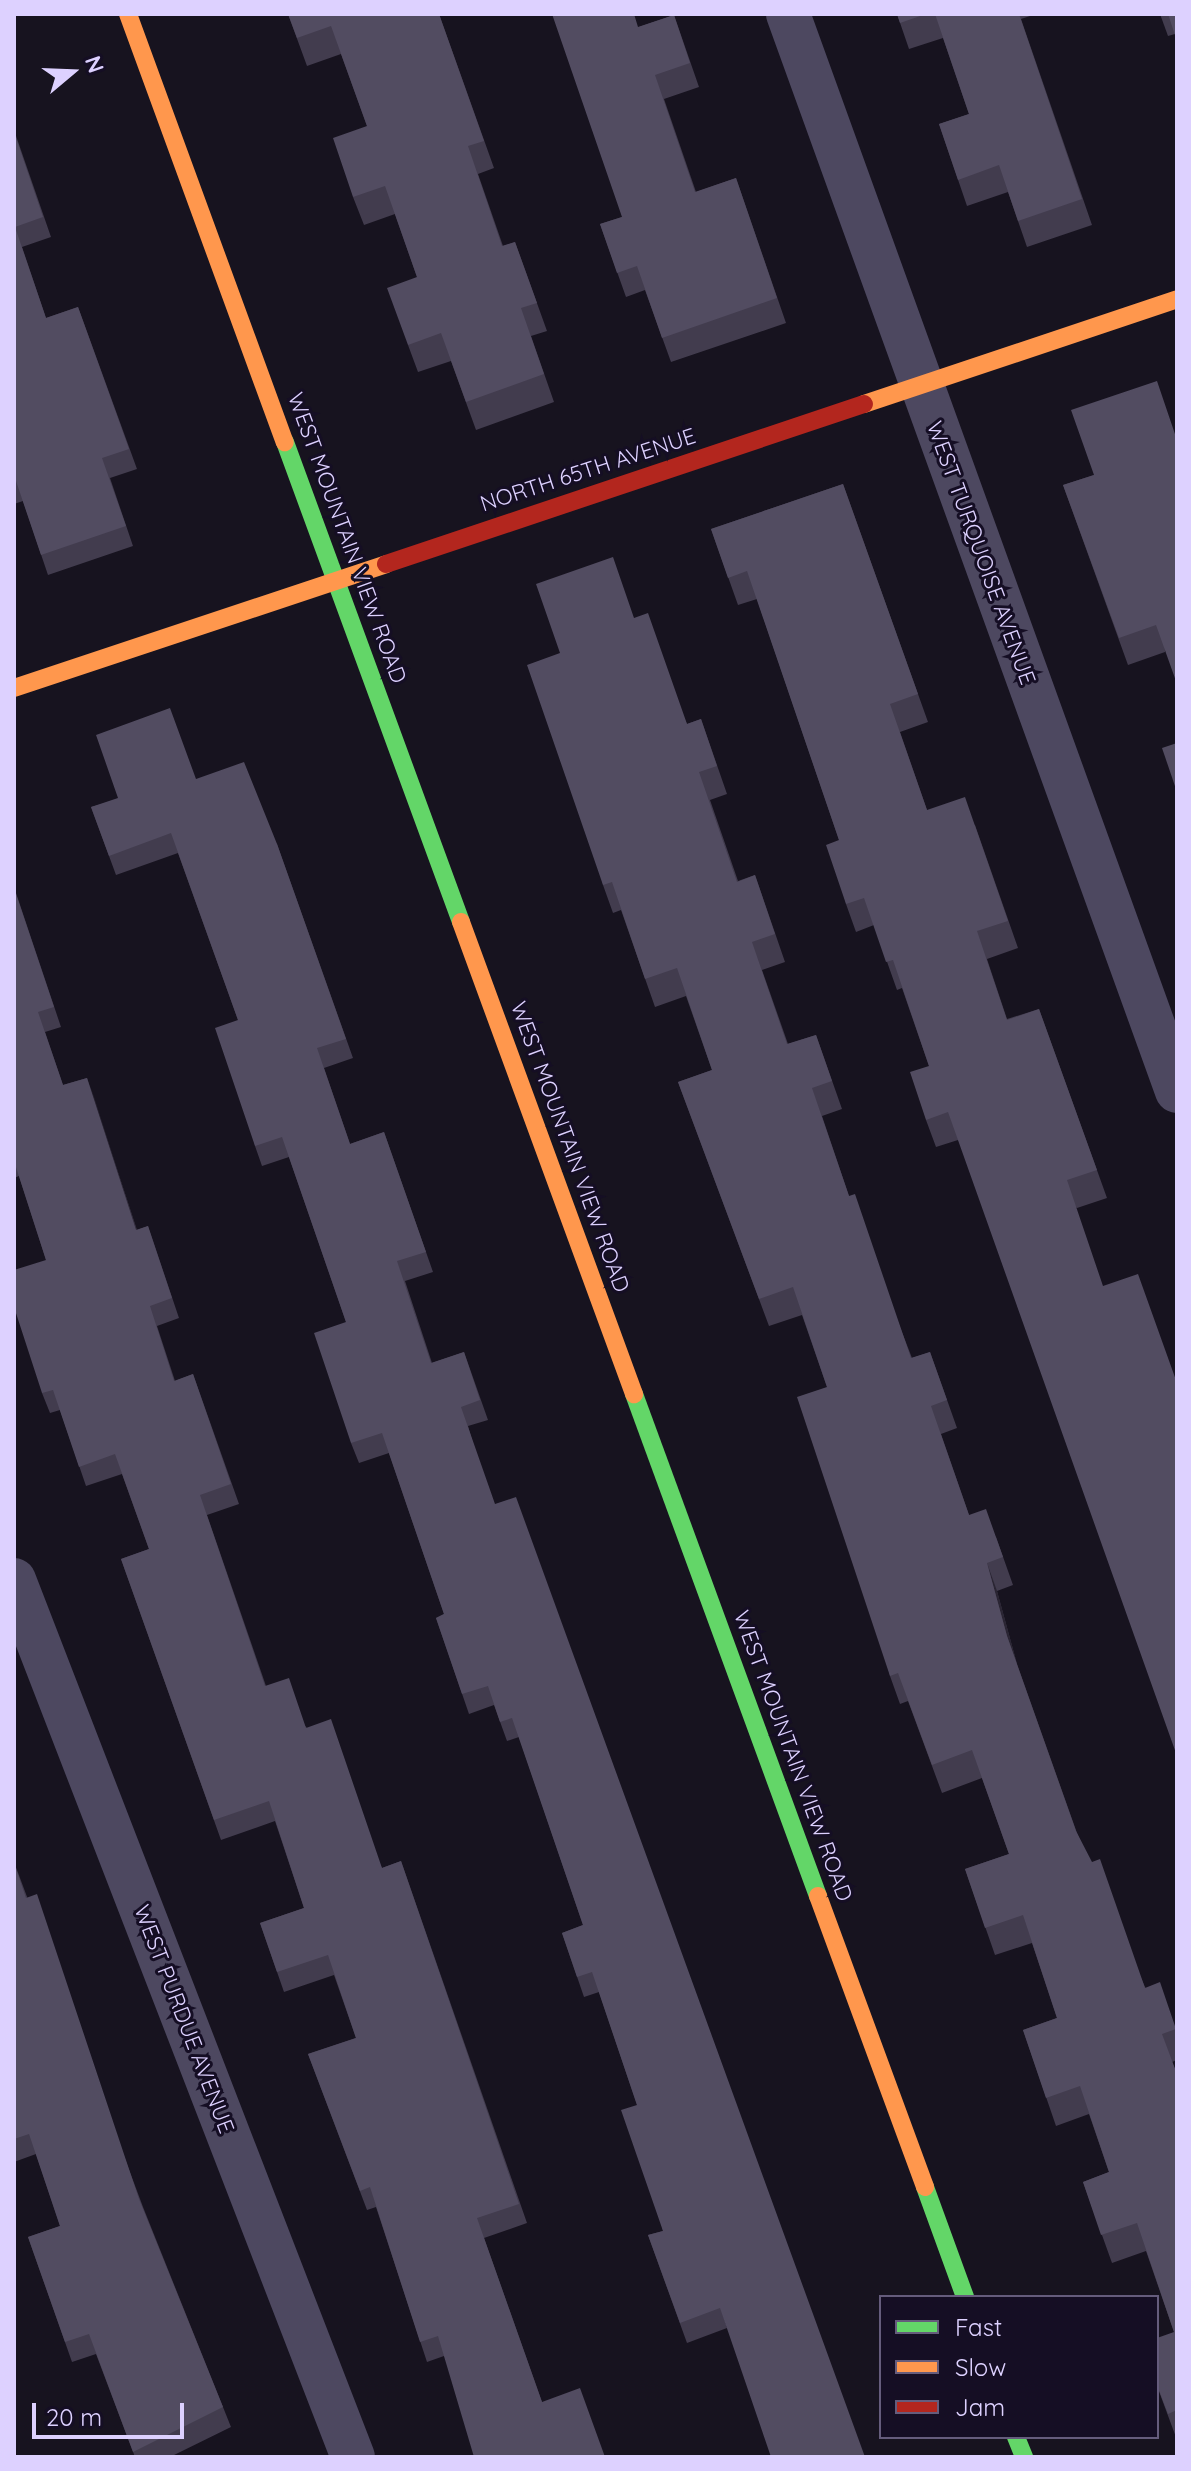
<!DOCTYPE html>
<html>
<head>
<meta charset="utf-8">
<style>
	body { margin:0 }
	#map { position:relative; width:1191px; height:2471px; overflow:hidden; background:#17131f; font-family:Quicksand,sans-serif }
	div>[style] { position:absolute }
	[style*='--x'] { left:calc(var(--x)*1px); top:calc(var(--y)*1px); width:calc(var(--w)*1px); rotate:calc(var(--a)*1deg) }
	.street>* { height:44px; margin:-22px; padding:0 22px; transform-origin:22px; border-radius:22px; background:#4d4860 }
	.fast>* { height:18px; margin:-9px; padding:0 9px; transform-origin:9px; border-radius:9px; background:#63d668 }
	.slow>* { height:18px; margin:-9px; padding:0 9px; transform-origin:9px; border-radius:9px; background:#ff974d }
	.jam>* { height:18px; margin:-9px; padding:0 9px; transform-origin:9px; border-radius:9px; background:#b3261e }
	.wall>* { inset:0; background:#423c4e }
	.shaded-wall>* { inset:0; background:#2a2533 }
	.building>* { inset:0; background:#524c61 }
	span { translate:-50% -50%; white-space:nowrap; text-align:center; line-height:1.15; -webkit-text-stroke:6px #150e24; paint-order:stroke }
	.street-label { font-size:22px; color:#ddd1ff }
	.frame { position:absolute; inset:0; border:16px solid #ddd1ff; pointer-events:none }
	.legend { position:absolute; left:879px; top:2295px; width:280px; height:144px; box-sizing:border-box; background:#150e24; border:2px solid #655c7c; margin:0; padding:10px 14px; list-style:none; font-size:24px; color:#ddd1ff }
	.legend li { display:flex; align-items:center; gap:16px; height:40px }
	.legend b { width:40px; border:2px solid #655c7c }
	.north { position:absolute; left:32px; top:32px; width:80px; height:80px; -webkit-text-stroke:6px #150e24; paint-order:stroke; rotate:71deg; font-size:22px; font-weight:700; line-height:32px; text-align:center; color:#ddd1ff }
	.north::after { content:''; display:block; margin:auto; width:28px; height:36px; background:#ddd1ff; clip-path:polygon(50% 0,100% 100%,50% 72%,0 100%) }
	.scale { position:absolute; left:32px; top:2403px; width:152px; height:36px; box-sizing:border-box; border:4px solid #ddd1ff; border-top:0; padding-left:10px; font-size:24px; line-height:28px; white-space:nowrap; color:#ddd1ff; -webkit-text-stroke:6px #150e24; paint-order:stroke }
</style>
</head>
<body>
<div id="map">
	<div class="street">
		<i style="--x:788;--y:14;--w:1145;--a:70.14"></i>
		<i style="--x:14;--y:1580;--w:940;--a:68.87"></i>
	</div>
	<div class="fast">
		<i style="--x:285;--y:442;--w:511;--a:69.86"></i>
		<i style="--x:634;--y:1394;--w:535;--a:69.87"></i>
		<i style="--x:925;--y:2187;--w:117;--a:70"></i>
		<i style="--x:1016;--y:2437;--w:22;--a:68"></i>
	</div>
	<div class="slow">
		<i style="--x:128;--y:14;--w:456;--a:69.9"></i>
		<i style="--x:864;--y:404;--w:330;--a:-18.5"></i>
		<i style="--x:14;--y:688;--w:392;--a:-18.4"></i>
		<i style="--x:461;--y:922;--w:503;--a:69.87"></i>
		<i style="--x:818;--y:1896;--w:310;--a:69.8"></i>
	</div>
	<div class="jam">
		<i style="--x:386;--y:564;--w:504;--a:-18.51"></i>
	</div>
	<div class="wall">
		<i style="clip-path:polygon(288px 14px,439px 14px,494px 168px,478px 174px,503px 246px,515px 242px,547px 331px,531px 336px,554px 402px,476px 430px,451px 361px,418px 372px,408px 345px,417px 277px,395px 214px,364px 225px,353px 197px,367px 126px,341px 54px,307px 66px)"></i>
		<i style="clip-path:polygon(897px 14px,1036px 14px,1021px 19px,1092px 225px,1027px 247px,1008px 192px,967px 206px,939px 124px,969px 114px,943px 38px,909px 49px)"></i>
		<i style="clip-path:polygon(1160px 14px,1177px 14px,1175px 34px,1168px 36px)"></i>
		<i style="clip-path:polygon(674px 15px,699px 87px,664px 99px,696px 192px,736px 178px,786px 323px,671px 362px,645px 290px,626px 297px,600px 224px,622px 217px,639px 27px)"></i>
		<i style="clip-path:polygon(14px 130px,51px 237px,22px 247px,46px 318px,78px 307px,137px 469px,110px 478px,133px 546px,48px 575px,23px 501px,14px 504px)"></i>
		<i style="clip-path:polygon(1157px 381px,1165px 652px,1128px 665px,1063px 485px,1094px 475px)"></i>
		<i style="clip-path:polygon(843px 484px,928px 722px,900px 732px,927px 810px,975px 825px,1018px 948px,987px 959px,1007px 1019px,1039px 1009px,1107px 1198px,1077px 1208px,958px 1140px,936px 1147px,926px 1120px,929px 1066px,902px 988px,897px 990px,874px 925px,856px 932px,846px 904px,839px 840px,757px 599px,738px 605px,711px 529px)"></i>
		<i style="clip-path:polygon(634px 618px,687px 724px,701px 719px,727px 794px,710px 800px,738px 881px,755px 875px,785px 962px,762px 970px,788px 1044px,816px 1035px,842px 1109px,822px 1116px,849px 1196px,912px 1358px,930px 1352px,957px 1428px,941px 1434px,969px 1515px,996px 1537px,1013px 1585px,997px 1591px,1017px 1664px,1077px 1833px,1145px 1987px,1177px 2030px,1177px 2060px,1172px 2062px,1177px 2074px,1177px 2440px,1157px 2386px,1174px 2332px,1146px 2251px,1112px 2263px,1083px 2182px,1109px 2172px,1089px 2114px,1056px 2126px,1023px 2030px,1057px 2018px,1032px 1943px,995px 1955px,965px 1869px,1009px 1854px,982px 1778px,942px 1793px,908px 1701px,900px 1704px,890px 1676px,827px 1387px,802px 1315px,769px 1326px,678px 1082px,712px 1070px,686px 996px,655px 1007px,621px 910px,613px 913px,603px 885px,560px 653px)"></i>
		<i style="clip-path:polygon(196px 779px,277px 844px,353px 1058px,324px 1068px,350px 1144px,384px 1132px,433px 1272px,405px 1281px,432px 1363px,464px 1352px,488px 1420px,468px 1426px,727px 2328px,687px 2343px,648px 2235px,663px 2231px,637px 2105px,599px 1992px,584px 1997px,562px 1933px,583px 1925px,519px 1737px,507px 1741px,494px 1705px,469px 1714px,436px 1618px,444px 1614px,389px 1453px,359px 1463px,351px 1443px,346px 1322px,289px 1157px,262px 1166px,255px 1146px,238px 1020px,178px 853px,116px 875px,91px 807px)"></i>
		<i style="clip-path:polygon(14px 887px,61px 1027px,45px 1032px,63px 1085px,87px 1078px,137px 1230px,148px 1226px,179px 1318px,157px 1326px,175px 1381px,193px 1374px,239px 1504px,207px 1515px,266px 1686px,307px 1728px,382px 1868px,401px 1861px,527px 2223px,484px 2238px,542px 2402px,605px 2457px,444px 2356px,427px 2362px,376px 2207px,367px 2210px,308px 2054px,356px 2038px,334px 1975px,284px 1992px,260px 1923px,304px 1908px,275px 1821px,221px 1840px,121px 1559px,149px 1549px,122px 1474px,86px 1486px,60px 1410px,50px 1413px,42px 1393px,46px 1260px,19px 1176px,14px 1178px)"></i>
		<i style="clip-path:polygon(14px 1862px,143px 2207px,231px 2427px,170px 2457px,135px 2457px,96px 2354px,72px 2362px,28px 2237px,60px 2226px,36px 2154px,14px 2162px)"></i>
	</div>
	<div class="shaded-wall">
		<i style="clip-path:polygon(87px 1078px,94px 1097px,143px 1250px,136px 1230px)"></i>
		<i style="clip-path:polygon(987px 1563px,997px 1591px,1017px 1664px,1007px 1636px)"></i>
	</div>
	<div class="building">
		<i style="clip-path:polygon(288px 14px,439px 14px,484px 141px,468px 146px,502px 246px,515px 242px,537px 303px,521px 308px,544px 374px,466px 402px,441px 333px,408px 345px,387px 288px,417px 277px,385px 186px,353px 197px,333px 138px,367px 126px,331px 26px,297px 38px)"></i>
		<i style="clip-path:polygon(552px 14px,634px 14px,638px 27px,674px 15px,690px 63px,655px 75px,695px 192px,736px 178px,777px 298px,662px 338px,637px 266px,617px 273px,600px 224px,622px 217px)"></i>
		<i style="clip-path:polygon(897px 14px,926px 14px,900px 23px)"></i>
		<i style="clip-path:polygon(935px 14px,1019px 14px,1082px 199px,1018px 221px,999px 165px,958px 180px,939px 124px,969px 114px)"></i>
		<i style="clip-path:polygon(1168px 14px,1177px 14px,1177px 41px)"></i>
		<i style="clip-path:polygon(14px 132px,43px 217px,15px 227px,46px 318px,78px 307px,129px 449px,102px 458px,126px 526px,41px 555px,16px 481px,14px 482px)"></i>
		<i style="clip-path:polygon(1157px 381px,1177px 440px,1177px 684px,1156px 625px,1119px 638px,1063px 485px,1094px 475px,1071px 410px)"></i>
		<i style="clip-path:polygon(843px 484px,918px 694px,890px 704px,927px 810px,965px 797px,1008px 921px,977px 931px,1007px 1020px,1039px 1009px,1097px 1170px,1067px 1180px,1103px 1286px,1138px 1274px,1177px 1383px,1177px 1756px,948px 1112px,926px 1120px,910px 1072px,929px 1066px,893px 960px,886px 962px,864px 898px,846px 904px,826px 845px,839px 840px,747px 571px,728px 578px,711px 529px)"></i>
		<i style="clip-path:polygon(613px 557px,634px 618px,648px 613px,687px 724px,701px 719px,717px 766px,699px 772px,737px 882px,755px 875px,775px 934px,752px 942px,787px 1044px,816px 1035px,832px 1081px,812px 1088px,849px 1196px,855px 1194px,911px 1358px,930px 1352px,947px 1400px,931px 1406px,969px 1515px,986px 1509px,1003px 1557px,987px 1563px,1007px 1636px,1076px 1831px,1092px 1862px,1100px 1859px,1145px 1988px,1160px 1982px,1176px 2029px,1162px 2034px,1177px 2074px,1177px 2410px,1168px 2414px,1157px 2385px,1157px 2338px,1174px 2332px,1137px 2223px,1101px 2235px,1083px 2182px,1109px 2172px,1080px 2086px,1046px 2098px,1023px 2030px,1057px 2018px,1023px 1915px,985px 1928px,965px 1869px,1009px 1854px,972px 1750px,932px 1765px,898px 1673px,890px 1676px,797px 1397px,827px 1387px,793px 1287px,759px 1299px,678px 1082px,712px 1070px,677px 968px,645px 979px,612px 882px,603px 885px,527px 665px,560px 653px,536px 584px)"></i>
		<i style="clip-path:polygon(170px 708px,196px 779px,244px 762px,277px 844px,346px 1039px,317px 1048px,350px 1144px,384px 1132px,426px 1252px,397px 1261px,431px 1363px,464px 1352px,480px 1400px,461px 1407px,495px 1504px,516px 1497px,865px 2457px,771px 2457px,720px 2308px,680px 2323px,648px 2235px,663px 2231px,621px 2110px,637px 2105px,592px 1972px,577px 1977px,562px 1933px,583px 1925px,512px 1718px,500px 1722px,488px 1686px,462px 1694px,436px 1618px,444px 1614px,382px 1433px,351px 1443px,314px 1333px,346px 1322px,282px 1137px,255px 1146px,215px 1028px,238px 1020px,171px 833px,109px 856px,91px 807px,118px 798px,96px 735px)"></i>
		<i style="clip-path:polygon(1177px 743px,1177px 792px,1162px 748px)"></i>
		<i style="clip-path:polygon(14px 888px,54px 1007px,38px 1012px,63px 1085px,87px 1078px,136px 1230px,148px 1226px,172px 1298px,150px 1306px,174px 1381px,193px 1374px,231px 1484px,200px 1495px,265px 1686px,289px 1678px,306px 1728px,331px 1719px,382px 1868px,401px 1861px,519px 2204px,477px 2218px,542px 2402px,580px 2388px,605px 2457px,474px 2457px,438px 2336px,420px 2342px,370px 2187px,360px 2191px,308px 2054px,356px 2038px,328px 1955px,277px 1972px,260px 1923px,304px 1908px,269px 1801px,214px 1820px,121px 1559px,149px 1549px,115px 1454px,79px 1467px,53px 1390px,42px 1393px,14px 1307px,14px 1270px,46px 1260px,14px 1161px)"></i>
		<i style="clip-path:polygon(14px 1863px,26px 1898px,37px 1894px,139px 2199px,223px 2407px,133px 2452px,89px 2334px,65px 2342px,28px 2237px,60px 2226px,29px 2134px,14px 2139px)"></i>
	</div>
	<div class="street-label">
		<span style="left:588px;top:470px;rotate:-18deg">NORTH 65TH AVENUE</span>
		<span style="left:347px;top:538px;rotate:70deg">WEST MOUNTAIN VIEW ROAD</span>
		<span style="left:981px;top:553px;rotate:70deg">WEST TURQUOISE AVENUE</span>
		<span style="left:570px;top:1147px;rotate:70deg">WEST MOUNTAIN VIEW ROAD</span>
		<span style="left:793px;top:1756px;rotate:70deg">WEST MOUNTAIN VIEW ROAD</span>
		<span style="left:184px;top:2019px;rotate:69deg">WEST PURDUE AVENUE</span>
	</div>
	<div class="frame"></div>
	<ul class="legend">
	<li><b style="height:10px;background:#63d668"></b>Fast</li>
	<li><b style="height:10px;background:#ff974d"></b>Slow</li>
	<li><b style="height:10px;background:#b3261e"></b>Jam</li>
	</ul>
	<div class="north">N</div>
	<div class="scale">20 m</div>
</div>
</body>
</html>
